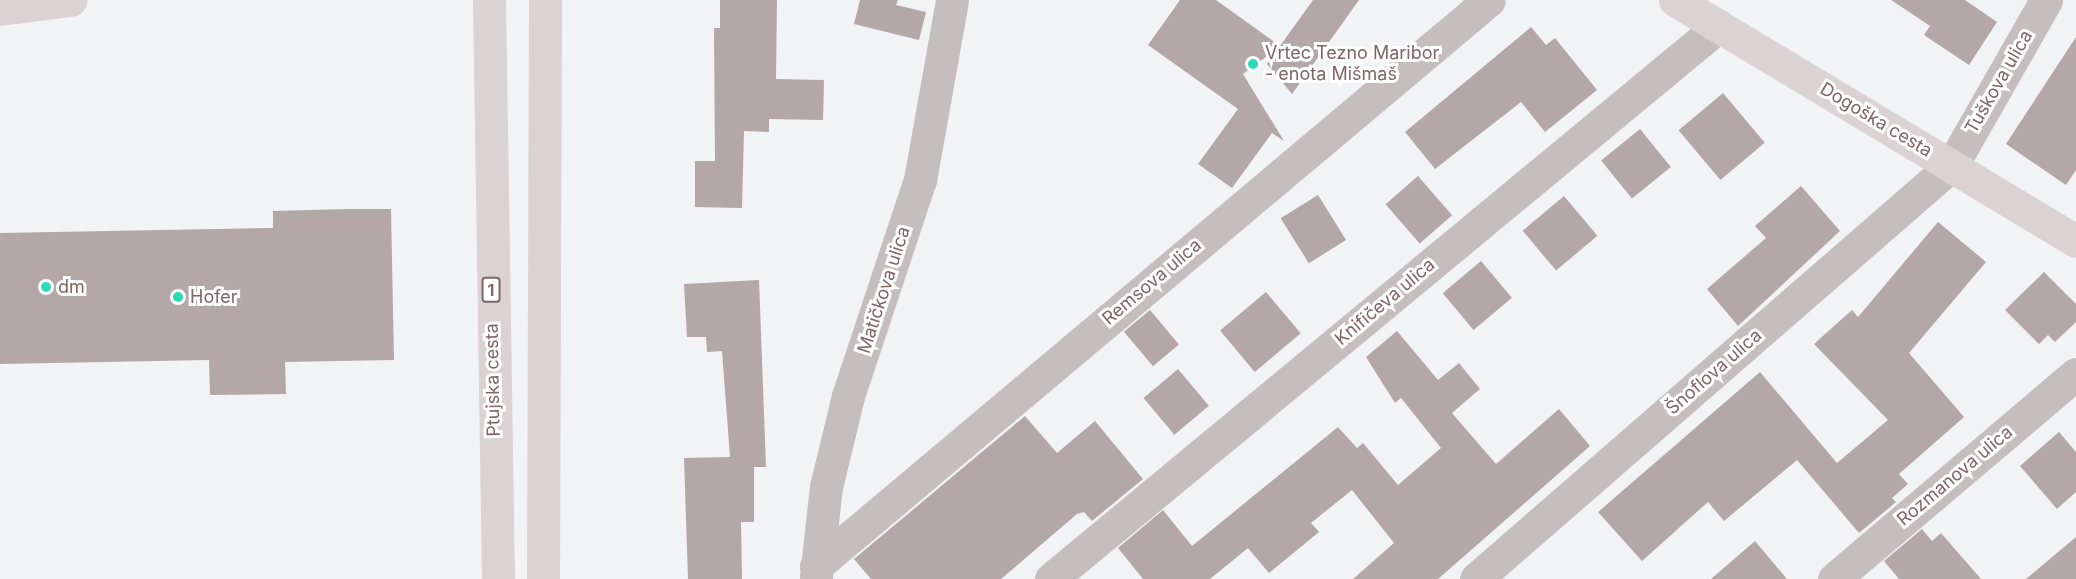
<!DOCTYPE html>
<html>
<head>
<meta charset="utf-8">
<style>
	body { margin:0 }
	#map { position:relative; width:2076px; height:579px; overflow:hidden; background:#f1f3f5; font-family:Inter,sans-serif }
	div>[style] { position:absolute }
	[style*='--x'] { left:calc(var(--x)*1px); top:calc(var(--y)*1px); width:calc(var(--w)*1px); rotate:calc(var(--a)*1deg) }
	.building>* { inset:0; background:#b4a7a7; transform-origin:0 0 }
	.street>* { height:33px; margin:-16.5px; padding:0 16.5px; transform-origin:16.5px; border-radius:16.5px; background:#c5bebe }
	.secondary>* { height:33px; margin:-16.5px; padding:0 16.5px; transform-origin:16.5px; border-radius:16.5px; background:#dbd3d3 }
	.primary>* { height:33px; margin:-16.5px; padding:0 16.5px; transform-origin:16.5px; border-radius:16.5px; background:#dbd3d3 }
	.dots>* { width:16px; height:16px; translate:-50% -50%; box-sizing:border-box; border:3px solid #fff; border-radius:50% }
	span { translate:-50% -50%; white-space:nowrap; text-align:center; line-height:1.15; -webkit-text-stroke:6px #fff; paint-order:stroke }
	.shield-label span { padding:2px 4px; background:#fff; border:2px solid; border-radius:4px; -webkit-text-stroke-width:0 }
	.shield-label { font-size:16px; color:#816565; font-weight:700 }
	.poi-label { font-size:18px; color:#816565 }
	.left { translate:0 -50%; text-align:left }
	.street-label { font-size:18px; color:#816565 }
</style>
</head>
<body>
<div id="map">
	<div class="building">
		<i style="clip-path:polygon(720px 0,777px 0,776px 79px,824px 80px,823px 120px,769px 119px,769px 132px,744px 131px,742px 208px,695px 207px,695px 161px,715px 161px,714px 28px,720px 28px)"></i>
		<i style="clip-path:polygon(860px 0,898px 0,896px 5px,926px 12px,919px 40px,854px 24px)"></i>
		<i style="clip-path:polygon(1180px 0,1216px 0,1280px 46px,1313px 0,1359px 0,1292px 94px,1267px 64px,1278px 48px,1243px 74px,1284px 141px,1272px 133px,1232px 188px,1198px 164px,1238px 109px,1148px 45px)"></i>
		<i style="clip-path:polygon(1891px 0,1965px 0,1997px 22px,1969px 65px,1924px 35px,1930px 26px)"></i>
		<i style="clip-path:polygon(1531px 27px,1546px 45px,1555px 38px,1597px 90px,1545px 132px,1521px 102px,1435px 169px,1405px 132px)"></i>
		<i style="clip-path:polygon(2076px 37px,2076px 170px,2066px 185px,2006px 144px)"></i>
		<i style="left:1723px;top:93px;width:65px;height:58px;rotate:50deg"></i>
		<i style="left:1640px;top:129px;width:49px;height:50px;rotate:51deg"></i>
		<i style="left:1418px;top:176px;width:52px;height:43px;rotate:49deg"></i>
		<i style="clip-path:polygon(1801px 186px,1840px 231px,1738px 326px,1707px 289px,1766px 238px,1755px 226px)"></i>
		<i style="left:1318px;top:195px;width:53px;height:44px;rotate:58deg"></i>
		<i style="left:1564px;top:196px;width:52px;height:54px;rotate:50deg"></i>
		<i style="clip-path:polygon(348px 209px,391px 209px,394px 360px,285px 362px,286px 394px,210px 395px,209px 360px,0 364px,0 233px,273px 228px,273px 211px)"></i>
		<i style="clip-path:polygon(1938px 222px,1986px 262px,1909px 353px,1964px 417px,1899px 474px,1908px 484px,1892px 498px,1896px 502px,1859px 533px,1797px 460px,1724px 521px,1708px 502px,1642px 561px,1598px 512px,1760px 372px,1837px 463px,1888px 420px,1814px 344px,1852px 310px,1858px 317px)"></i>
		<i style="left:1481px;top:261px;width:48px;height:50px;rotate:50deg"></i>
		<i style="clip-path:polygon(2044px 272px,2076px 304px,2076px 322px,2055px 342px,2048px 335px,2039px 344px,2005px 310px)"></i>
		<i style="clip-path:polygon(759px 280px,766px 467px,754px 467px,754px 522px,741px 522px,742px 579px,688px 579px,684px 458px,730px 457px,722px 351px,707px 352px,706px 337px,687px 337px,684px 284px)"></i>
		<i style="left:1266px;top:292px;width:54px;height:60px;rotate:50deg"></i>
		<i style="left:1150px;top:310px;width:45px;height:34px;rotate:50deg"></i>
		<i style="clip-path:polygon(1397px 331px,1438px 380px,1459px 363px,1480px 389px,1452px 413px,1496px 464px,1559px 409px,1590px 446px,1438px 579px,1353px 579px,1394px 543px,1352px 490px,1311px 523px,1319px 532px,1269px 573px,1248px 548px,1210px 579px,1143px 579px,1118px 548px,1163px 510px,1192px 546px,1338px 427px,1357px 448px,1363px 443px,1398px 485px,1441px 448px,1401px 398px,1395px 403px,1366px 357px)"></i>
		<i style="left:1178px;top:369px;width:48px;height:45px;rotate:50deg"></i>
		<i style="clip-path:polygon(1025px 416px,1057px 453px,1095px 421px,1143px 479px,1092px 521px,1084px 512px,1077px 514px,1001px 579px,871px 579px,854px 559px)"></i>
		<i style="clip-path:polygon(2059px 432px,2076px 452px,2076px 492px,2057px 509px,2020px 466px)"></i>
		<i style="clip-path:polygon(1922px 529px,1932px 541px,1941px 533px,1981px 579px,1899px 579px,1884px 561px)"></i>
		<i style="clip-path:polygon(2076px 537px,2076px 579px,2026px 579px)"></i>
		<i style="clip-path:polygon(1755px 541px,1787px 579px,1711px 579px)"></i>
	</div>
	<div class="street">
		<i style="--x:816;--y:566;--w:879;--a:-40.06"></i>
		<i style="--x:816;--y:577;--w:91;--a:-83.7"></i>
		<i style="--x:826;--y:487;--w:94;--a:-76.4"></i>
		<i style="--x:848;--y:396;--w:228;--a:-71.6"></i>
		<i style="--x:920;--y:180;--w:183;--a:-79.9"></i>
		<i style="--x:1051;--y:579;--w:867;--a:-39.62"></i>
		<i style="--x:1476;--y:579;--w:631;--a:-41.02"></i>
		<i style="--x:1952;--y:165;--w:190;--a:-60.3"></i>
		<i style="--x:1834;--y:579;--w:317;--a:-40.3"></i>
	</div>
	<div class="secondary">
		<i style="--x:1675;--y:0;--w:468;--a:31"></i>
		<i style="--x:0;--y:9;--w:71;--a:-7.3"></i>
	</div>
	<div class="primary">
		<i style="--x:489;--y:0;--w:579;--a:89.11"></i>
		<i style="--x:543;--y:579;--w:579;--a:-89.8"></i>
	</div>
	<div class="dots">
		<i style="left:1253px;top:64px;background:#2bdab7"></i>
		<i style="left:46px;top:287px;background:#2bdab7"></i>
		<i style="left:178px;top:297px;background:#2bdab7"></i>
	</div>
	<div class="shield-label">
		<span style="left:491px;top:290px">1</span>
	</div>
	<div class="poi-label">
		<span class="left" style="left:1265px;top:64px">Vrtec Tezno Maribor<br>- enota Mišmaš</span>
		<span class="left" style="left:58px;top:287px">dm</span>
		<span class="left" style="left:190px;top:297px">Hofer</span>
	</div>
	<div class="street-label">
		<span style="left:1999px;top:82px;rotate:-60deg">Tuškova ulica</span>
		<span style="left:1876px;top:120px;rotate:31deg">Dogoška cesta</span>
		<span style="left:1152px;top:282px;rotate:-40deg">Remsova ulica</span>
		<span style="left:884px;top:290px;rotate:-72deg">Matičkova ulica</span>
		<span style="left:1385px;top:302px;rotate:-40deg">Knifičeva ulica</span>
		<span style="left:1714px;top:372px;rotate:-41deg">Šnoflova ulica</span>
		<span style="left:493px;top:380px;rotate:-91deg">Ptujska cesta</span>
		<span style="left:1955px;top:476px;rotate:-40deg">Rozmanova ulica</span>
	</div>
</div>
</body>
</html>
